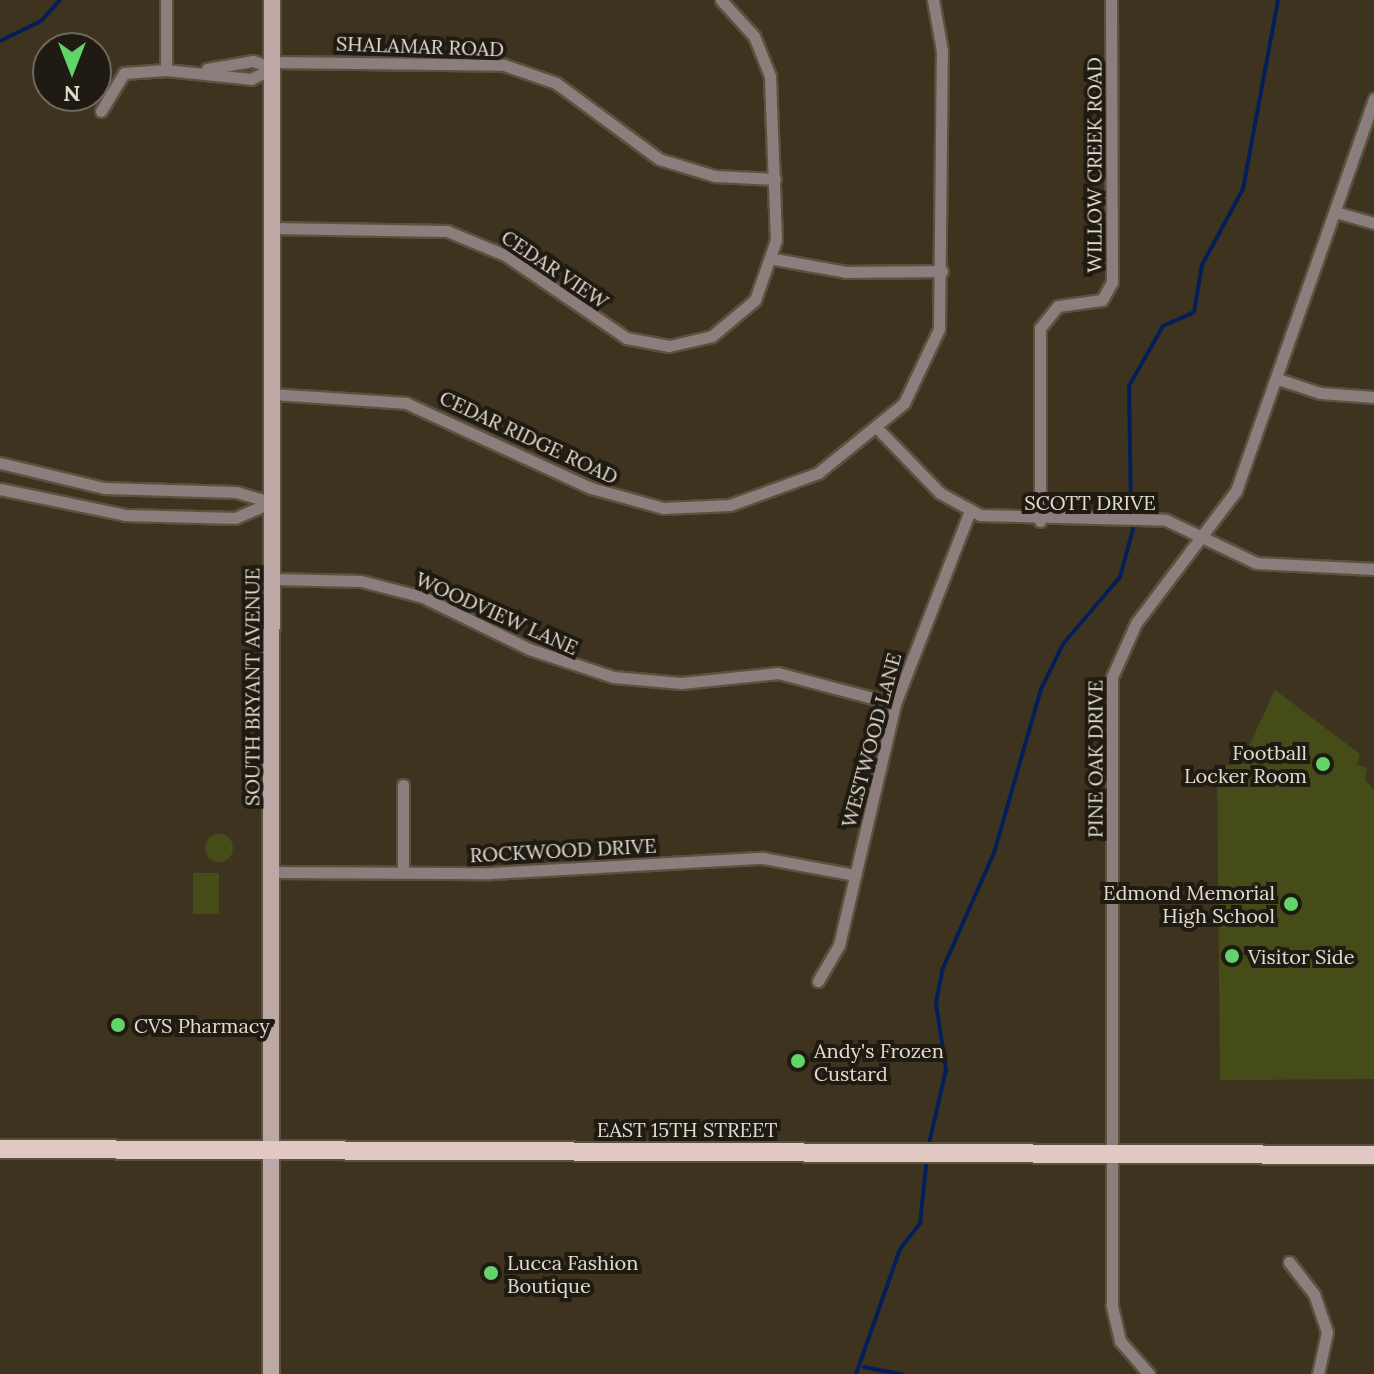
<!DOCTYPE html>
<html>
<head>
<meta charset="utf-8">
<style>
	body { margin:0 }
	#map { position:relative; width:1374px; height:1374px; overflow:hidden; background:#3e331f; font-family:Lora,serif }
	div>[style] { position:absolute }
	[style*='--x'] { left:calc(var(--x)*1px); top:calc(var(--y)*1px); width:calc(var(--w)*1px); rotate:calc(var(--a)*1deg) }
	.green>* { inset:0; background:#464c17; transform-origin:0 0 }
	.round { border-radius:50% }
	.stream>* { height:4px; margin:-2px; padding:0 2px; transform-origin:2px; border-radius:2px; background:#041f58 }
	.roads { filter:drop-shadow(2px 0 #5c513f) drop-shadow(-2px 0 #5c513f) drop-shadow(0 2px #5c513f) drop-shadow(0 -2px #5c513f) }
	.street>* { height:11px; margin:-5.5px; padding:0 5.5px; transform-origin:5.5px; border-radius:5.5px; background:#8b7e7c }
	.secondary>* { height:16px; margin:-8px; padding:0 8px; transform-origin:8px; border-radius:8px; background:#bca8a4 }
	.primary>* { height:18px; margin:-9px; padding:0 9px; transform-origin:9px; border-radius:9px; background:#e2c8c3 }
	.dots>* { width:22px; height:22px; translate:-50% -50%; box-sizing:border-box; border:4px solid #201b12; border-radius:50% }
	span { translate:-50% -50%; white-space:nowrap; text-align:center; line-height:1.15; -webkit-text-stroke:8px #201b12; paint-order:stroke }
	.street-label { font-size:20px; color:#e2dbcf }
	.poi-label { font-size:20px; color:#e2dbcf }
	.right { translate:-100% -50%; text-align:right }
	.left { translate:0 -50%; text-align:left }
	.north { position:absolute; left:32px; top:32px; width:80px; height:80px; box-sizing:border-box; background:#201b12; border:2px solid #6e685e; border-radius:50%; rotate:180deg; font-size:22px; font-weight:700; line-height:32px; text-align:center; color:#e2dbcf }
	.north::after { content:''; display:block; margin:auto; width:28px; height:36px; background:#62d469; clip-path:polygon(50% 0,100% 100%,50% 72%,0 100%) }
</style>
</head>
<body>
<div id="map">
	<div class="green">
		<i style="clip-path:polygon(1275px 690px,1360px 754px,1357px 764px,1367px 768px,1365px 779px,1374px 790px,1374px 1079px,1220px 1080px,1217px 765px,1240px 765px)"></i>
		<i class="round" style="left:205px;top:834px;width:28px;height:28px"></i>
		<i style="left:193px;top:873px;width:26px;height:41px"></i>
	</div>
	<div class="stream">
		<i style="--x:0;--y:41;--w:46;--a:-26"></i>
		<i style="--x:41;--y:21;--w:28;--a:-48"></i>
		<i style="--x:1131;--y:510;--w:124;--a:-90.9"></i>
		<i style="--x:1129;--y:386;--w:69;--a:-60.5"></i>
		<i style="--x:1163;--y:326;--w:34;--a:-24"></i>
		<i style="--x:1194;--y:312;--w:48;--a:-80.3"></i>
		<i style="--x:1202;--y:265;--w:86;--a:-61.7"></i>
		<i style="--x:1243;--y:189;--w:192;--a:-79.5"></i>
		<i style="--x:928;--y:1148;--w:80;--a:-77"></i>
		<i style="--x:946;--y:1070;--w:68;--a:-98.5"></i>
		<i style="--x:936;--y:1003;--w:36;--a:-79"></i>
		<i style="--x:943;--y:968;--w:126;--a:-66.1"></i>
		<i style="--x:994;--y:853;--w:171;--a:-74"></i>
		<i style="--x:1041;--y:689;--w:50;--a:-63.9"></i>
		<i style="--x:1063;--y:644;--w:88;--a:-49.6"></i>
		<i style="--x:1120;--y:577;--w:50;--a:-74.8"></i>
		<i style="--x:864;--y:1367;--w:38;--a:11"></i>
		<i style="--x:856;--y:1374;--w:133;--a:-70.6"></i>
		<i style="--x:900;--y:1249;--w:33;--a:-52"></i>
		<i style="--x:920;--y:1223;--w:66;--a:-83.9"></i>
	</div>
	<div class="roads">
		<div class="street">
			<i style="--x:166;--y:0;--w:70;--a:90"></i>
			<i style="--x:166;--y:70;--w:85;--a:6"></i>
			<i style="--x:251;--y:79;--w:25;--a:-27"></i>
			<i style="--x:273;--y:62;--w:231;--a:0.7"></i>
			<i style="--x:504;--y:65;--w:55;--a:19.1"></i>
			<i style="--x:556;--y:83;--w:128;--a:36.4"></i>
			<i style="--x:659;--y:159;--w:59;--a:16.9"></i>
			<i style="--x:715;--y:176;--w:60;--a:2.9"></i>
			<i style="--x:207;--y:69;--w:47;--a:-9.9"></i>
			<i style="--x:253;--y:61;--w:21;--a:19"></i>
			<i style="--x:101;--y:111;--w:44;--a:-58.8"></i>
			<i style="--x:124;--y:73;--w:42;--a:-4.1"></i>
			<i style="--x:1339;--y:213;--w:36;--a:16"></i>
			<i style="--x:271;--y:228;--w:176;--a:1"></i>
			<i style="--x:447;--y:231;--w:63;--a:22.5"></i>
			<i style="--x:505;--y:255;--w:147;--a:34.4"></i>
			<i style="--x:626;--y:338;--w:44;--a:10.5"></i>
			<i style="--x:669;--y:346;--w:44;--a:-13.1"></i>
			<i style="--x:712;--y:336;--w:56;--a:-39.9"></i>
			<i style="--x:755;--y:300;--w:64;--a:-70.7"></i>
			<i style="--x:776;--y:240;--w:164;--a:-92.1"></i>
			<i style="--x:770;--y:76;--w:43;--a:-111.8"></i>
			<i style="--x:754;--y:36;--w:49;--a:-132.5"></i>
			<i style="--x:774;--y:259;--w:73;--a:10.2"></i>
			<i style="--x:846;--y:272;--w:96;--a:-0.6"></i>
			<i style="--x:1278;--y:379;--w:44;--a:18.4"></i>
			<i style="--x:1320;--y:393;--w:54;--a:4.2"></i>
			<i style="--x:272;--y:394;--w:134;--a:3.8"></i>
			<i style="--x:406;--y:403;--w:204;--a:24.7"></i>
			<i style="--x:591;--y:488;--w:75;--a:15.5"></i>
			<i style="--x:663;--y:508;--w:67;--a:-2.6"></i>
			<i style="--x:730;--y:505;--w:94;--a:-20"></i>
			<i style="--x:818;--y:473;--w:111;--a:-39.1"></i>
			<i style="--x:904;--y:403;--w:82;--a:-64.7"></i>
			<i style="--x:939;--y:329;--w:278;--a:-89.4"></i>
			<i style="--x:942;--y:51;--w:52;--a:-100"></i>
			<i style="--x:878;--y:429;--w:89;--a:45.9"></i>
			<i style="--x:940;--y:493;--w:46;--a:28.8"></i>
			<i style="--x:980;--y:515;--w:186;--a:1.5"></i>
			<i style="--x:1166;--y:520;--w:100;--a:25.5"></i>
			<i style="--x:1256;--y:563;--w:118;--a:2.9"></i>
			<i style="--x:0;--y:463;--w:107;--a:13.5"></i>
			<i style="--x:104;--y:488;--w:132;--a:1.7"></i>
			<i style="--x:236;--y:492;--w:36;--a:16"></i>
			<i style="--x:0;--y:489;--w:128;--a:11.7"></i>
			<i style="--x:125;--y:515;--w:110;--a:1.6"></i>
			<i style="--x:235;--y:518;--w:40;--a:-23.4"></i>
			<i style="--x:1040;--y:521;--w:193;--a:-90"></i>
			<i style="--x:1040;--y:328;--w:28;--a:-51"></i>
			<i style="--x:1058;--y:306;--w:44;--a:-7.8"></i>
			<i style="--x:1102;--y:300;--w:21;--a:-61"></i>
			<i style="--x:1112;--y:282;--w:282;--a:-90.2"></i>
			<i style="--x:272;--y:579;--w:89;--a:1.3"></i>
			<i style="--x:361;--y:581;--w:64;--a:14.5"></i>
			<i style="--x:423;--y:597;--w:118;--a:26.1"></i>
			<i style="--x:529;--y:649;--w:89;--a:18.4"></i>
			<i style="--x:613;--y:677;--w:68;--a:5"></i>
			<i style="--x:681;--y:683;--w:98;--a:-5.9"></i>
			<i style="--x:778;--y:673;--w:121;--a:14.8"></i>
			<i style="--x:271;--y:872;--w:220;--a:0.3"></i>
			<i style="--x:491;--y:873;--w:272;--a:-3.2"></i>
			<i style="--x:763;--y:858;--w:94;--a:10.5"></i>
			<i style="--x:403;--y:872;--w:87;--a:-90"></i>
			<i style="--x:818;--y:981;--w:42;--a:-59.7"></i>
			<i style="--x:839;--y:945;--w:247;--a:-76.9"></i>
			<i style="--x:895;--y:704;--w:207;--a:-68.8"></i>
			<i style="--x:1289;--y:1262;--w:41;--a:52"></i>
			<i style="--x:1314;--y:1294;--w:40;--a:71.1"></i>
			<i style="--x:1327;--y:1332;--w:43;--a:102.1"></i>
			<i style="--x:1149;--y:1374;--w:44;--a:-131.3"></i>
			<i style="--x:1120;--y:1341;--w:37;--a:-103"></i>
			<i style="--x:1112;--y:1305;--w:628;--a:-90"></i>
			<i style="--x:1112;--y:677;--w:59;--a:-66"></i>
			<i style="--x:1136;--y:623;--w:166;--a:-52.9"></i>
			<i style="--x:1236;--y:491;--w:416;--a:-70.6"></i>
		</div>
		<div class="secondary">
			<i style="--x:271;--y:1374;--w:1374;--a:-89.96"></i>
		</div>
		<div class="primary">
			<i style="--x:0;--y:1149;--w:1374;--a:0.25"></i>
		</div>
	</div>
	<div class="dots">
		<i style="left:1323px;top:764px;background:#62d469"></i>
		<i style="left:1291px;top:904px;background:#62d469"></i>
		<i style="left:1232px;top:956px;background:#62d469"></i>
		<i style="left:118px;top:1025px;background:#62d469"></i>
		<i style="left:798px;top:1061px;background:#62d469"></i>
		<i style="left:491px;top:1273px;background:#62d469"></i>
	</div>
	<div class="street-label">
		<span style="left:420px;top:46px;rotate:2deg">SHALAMAR ROAD</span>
		<span style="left:1094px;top:165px;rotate:-90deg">WILLOW CREEK ROAD</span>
		<span style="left:555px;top:269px;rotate:34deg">CEDAR VIEW</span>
		<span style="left:529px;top:437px;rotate:25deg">CEDAR RIDGE ROAD</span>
		<span style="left:1090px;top:502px">SCOTT DRIVE</span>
		<span style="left:497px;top:613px;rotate:24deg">WOODVIEW LANE</span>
		<span style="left:252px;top:687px;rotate:-90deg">SOUTH BRYANT AVENUE</span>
		<span style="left:871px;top:740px;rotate:-75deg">WESTWOOD LANE</span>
		<span style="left:1095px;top:759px;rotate:-90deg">PINE OAK DRIVE</span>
		<span style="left:563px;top:850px;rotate:-3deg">ROCKWOOD DRIVE</span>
		<span style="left:687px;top:1129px">EAST 15TH STREET</span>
	</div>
	<div class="poi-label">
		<span class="right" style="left:1307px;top:764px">Football<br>Locker Room</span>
		<span class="right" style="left:1275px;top:904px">Edmond Memorial<br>High School</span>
		<span class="left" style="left:1248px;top:956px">Visitor Side</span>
		<span class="left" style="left:134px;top:1025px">CVS Pharmacy</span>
		<span class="left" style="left:814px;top:1062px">Andy's Frozen<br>Custard</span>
		<span class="left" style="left:507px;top:1274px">Lucca Fashion<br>Boutique</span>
	</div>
	<div class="north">N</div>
</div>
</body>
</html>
